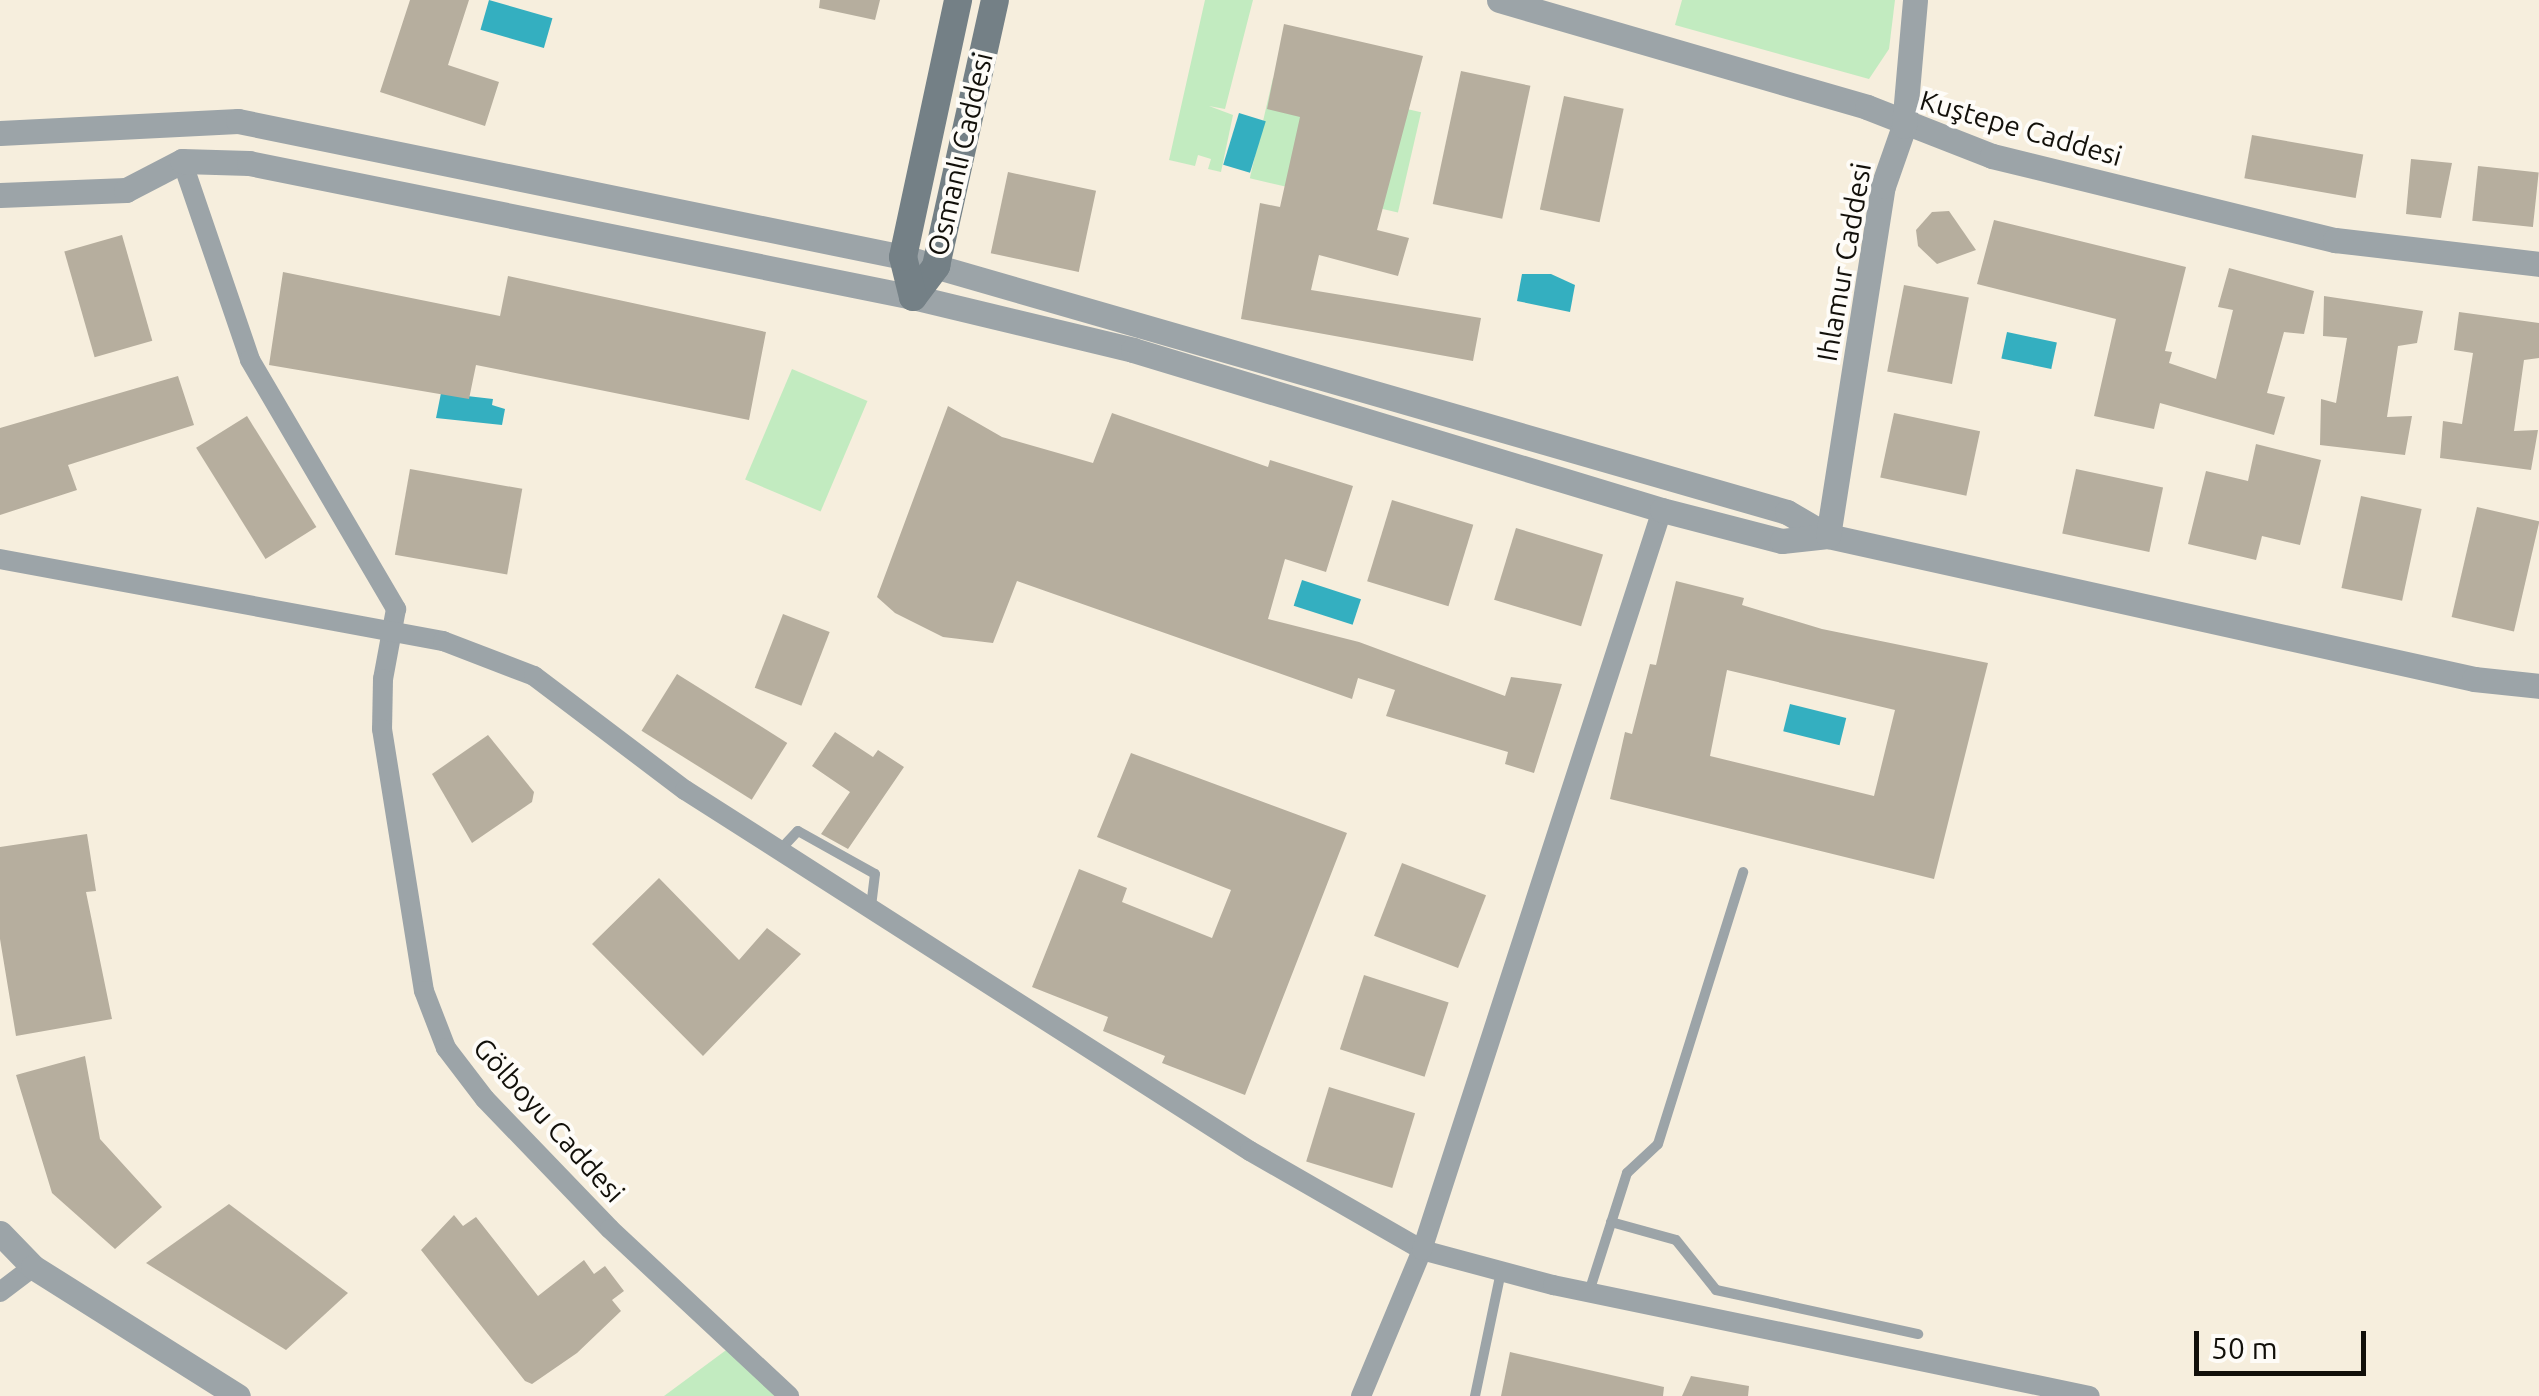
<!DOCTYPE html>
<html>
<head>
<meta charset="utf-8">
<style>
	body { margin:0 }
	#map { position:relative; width:2539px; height:1396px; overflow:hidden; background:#f6eedd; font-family:Ubuntu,sans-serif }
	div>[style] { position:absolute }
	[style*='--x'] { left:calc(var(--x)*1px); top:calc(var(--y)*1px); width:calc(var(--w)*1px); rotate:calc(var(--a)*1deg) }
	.green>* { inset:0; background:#c2ebc0; transform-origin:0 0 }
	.water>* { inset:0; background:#34afc0; transform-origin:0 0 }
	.building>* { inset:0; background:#b6ae9e; transform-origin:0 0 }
	.service>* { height:10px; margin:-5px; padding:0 5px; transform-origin:5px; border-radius:5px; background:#9ca4a8 }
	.minor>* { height:20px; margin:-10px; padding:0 10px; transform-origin:10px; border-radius:10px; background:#9ca4a8 }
	.tertiary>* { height:25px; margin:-12.5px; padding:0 12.5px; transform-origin:12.5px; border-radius:12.5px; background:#9ca4a8 }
	.secondary>* { height:28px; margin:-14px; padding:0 14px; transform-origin:14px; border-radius:14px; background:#748086 }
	span { translate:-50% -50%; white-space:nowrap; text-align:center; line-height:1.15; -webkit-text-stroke:8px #fefcf8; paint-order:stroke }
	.street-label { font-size:28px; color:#12100a }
	.scale { position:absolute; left:2194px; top:1331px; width:172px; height:45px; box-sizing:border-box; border:5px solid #12100a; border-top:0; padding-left:12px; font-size:30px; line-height:35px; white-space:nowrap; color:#12100a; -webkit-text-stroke:8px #fefcf8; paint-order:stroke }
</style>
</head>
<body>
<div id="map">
	<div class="green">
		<i style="clip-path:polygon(1205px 0,1253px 0,1225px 109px,1209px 106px,1233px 115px,1221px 172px,1208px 169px,1211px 159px,1198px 155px,1195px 166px,1169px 160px)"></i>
		<i style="clip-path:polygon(1682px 0,1895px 0,1889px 49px,1869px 79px,1675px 25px)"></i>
		<i style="left:1273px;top:78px;width:152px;height:103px;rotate:13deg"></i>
		<i style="left:792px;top:369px;width:82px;height:120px;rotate:23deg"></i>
		<i style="clip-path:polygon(733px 1345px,782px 1396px,664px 1396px)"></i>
	</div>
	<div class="water">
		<i style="left:489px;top:0;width:66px;height:31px;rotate:16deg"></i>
		<i style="left:1239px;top:113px;width:28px;height:54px;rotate:17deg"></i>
		<i style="clip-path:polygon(1522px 274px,1551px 274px,1575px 285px,1570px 312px,1517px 301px)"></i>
		<i style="left:2007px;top:332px;width:51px;height:27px;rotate:12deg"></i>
		<i style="clip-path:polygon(441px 393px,493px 399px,492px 405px,505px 409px,502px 425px,436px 418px)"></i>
		<i style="left:1302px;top:580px;width:62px;height:27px;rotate:18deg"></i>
		<i style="left:1790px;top:704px;width:58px;height:28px;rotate:14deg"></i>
	</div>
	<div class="building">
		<i style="clip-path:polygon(410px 0,469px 0,448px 65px,499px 82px,485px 126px,380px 92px)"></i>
		<i style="clip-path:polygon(820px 0,880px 0,875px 20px,819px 8px)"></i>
		<i style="clip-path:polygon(1284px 24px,1423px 56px,1377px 230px,1409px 238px,1398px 276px,1319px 255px,1311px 290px,1481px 318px,1473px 361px,1241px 319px,1260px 203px,1280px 207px,1300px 117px,1267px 109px)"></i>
		<i style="left:1461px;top:71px;width:71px;height:136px;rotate:12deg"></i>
		<i style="left:1564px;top:96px;width:61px;height:116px;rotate:12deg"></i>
		<i style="left:2252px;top:135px;width:113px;height:44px;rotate:10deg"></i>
		<i style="clip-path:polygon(2411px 159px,2452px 163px,2441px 218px,2406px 214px)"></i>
		<i style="left:2478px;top:166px;width:61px;height:55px;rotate:6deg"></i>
		<i style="left:1008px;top:172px;width:90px;height:83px;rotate:12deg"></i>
		<i style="clip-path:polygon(1949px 211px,1976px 250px,1937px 264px,1918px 246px,1916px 230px,1932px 212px)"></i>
		<i style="clip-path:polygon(1994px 220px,2186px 267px,2165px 351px,2172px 352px,2169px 363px,2216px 379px,2233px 310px,2218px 307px,2229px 268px,2314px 291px,2304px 334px,2284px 332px,2267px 393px,2285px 397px,2274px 435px,2160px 403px,2154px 429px,2094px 416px,2116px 319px,1977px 284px)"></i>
		<i style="left:122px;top:235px;width:110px;height:60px;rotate:74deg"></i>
		<i style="clip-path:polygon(283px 272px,500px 316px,508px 276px,766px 332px,749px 420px,476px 365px,469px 399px,269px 365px)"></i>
		<i style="left:1904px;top:285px;width:66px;height:88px;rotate:11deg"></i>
		<i style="clip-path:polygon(2324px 296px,2423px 311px,2417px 343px,2398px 346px,2387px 417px,2412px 416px,2405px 455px,2320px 445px,2321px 399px,2336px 403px,2347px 338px,2323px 336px)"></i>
		<i style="clip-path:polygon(2459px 312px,2539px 323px,2539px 358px,2524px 360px,2514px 431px,2538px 430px,2531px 470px,2440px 458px,2443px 421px,2462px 424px,2473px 353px,2454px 350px)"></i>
		<i style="clip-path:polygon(178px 376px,194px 425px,68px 465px,77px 490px,0 515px,0 428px)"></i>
		<i style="clip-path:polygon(948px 406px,1002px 437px,1093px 463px,1112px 413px,1268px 467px,1270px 460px,1353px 486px,1326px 572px,1285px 559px,1268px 619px,1359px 642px,1505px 696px,1511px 677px,1562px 684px,1534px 773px,1505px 764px,1508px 752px,1386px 716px,1395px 690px,1358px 678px,1352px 699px,1017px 581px,993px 643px,943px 637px,895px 613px,877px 597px)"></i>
		<i style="left:1894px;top:413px;width:88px;height:66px;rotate:12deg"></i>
		<i style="left:247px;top:416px;width:131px;height:60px;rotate:58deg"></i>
		<i style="clip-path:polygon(2256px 444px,2321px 460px,2300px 545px,2262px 536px,2256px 560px,2188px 544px,2206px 471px,2248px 481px)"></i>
		<i style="left:410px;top:469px;width:114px;height:87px;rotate:10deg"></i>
		<i style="left:2076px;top:469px;width:89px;height:66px;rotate:12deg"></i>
		<i style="left:2361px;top:496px;width:62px;height:94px;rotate:12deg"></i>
		<i style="left:1392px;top:500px;width:85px;height:85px;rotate:17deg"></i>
		<i style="left:2477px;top:507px;width:64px;height:113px;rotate:13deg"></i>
		<i style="left:1516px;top:528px;width:91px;height:75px;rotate:17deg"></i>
		<i style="clip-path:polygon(evenodd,1676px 581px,1744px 598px,1742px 605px,1822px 629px,1988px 663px,1934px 879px,1610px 799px,1625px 732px,1632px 734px,1650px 664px,1656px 665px,1676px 581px,1727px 670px,1895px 710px,1874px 796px,1710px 756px,1727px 670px)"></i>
		<i style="left:783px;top:614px;width:50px;height:79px;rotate:21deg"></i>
		<i style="left:677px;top:674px;width:130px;height:67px;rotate:32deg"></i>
		<i style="clip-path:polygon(835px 732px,873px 757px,878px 750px,904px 767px,848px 849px,821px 834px,850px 792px,812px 766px)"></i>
		<i style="clip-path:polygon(488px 735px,534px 792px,532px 802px,472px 843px,432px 774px)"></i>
		<i style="clip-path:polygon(1131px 753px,1347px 833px,1245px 1095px,1162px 1063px,1165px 1056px,1103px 1031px,1108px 1017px,1032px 987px,1079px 869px,1127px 888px,1122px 902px,1212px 938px,1231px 890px,1097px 837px)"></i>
		<i style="clip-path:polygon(87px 834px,96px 891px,86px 892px,112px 1019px,16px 1036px,0 939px,0 847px)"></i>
		<i style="left:1402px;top:863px;width:90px;height:78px;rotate:21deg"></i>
		<i style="clip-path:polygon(659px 878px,739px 960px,767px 928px,801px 954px,703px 1056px,592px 944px)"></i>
		<i style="left:1364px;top:975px;width:89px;height:78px;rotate:18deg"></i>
		<i style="clip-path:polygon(85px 1056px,100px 1139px,162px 1207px,115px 1249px,52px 1193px,16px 1075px)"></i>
		<i style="left:1329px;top:1087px;width:90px;height:78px;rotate:17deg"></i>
		<i style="clip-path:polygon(229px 1204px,348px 1293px,286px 1350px,146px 1263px)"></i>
		<i style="clip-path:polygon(454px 1215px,463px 1226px,476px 1217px,538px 1296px,584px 1260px,594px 1274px,605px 1266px,624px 1291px,612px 1300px,621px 1311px,577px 1353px,532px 1384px,525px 1381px,421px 1250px)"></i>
		<i style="clip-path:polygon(1510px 1352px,1664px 1387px,1663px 1396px,1501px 1396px)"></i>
		<i style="clip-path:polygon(1691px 1376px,1749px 1386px,1748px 1396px,1682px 1396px)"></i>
	</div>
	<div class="service">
		<i style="--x:780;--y:850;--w:26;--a:-47"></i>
		<i style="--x:798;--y:831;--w:88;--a:29.2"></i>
		<i style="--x:875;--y:874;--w:33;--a:97"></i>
		<i style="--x:1611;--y:1222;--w:67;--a:15.5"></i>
		<i style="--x:1676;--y:1240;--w:64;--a:51.3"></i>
		<i style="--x:1716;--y:1290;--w:207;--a:12.3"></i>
		<i style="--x:1589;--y:1292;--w:125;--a:-72.3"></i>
		<i style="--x:1627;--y:1173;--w:42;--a:-43.1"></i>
		<i style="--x:1658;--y:1144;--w:285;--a:-72.6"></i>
		<i style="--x:1475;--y:1396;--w:127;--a:-78.2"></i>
	</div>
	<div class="minor">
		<i style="--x:182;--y:161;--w:210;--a:71.1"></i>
		<i style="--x:250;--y:360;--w:289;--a:59.6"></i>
		<i style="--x:396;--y:609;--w:71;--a:100.5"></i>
		<i style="--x:383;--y:679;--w:50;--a:91.1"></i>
		<i style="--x:382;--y:729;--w:265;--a:80.9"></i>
		<i style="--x:424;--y:991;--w:61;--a:68.9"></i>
		<i style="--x:446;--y:1048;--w:64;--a:52.6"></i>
		<i style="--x:485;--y:1099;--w:180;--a:46.1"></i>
		<i style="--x:610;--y:1229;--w:245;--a:43"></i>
		<i style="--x:0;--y:559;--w:451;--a:10.5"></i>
		<i style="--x:443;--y:641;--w:97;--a:21"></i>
		<i style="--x:534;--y:676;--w:189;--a:37.1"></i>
		<i style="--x:685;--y:790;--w:670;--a:32.58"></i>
		<i style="--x:1250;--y:1151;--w:198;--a:29.9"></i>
		<i style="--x:1422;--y:1250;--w:136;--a:15"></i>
		<i style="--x:1553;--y:1285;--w:548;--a:11.68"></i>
		<i style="--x:0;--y:1292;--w:41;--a:-37.1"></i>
		<i style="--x:1361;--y:1396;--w:158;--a:-67.3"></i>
		<i style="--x:1422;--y:1250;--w:778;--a:-72.03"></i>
	</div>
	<div class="tertiary">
		<i style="--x:1499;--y:0;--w:383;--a:16.2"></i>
		<i style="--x:1867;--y:107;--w:134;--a:21.4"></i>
		<i style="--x:1992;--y:156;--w:353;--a:13.8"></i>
		<i style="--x:2335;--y:240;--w:205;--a:6.7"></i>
		<i style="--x:0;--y:133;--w:238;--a:-2.9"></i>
		<i style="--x:238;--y:121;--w:679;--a:11.56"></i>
		<i style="--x:903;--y:257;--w:920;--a:16.09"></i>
		<i style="--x:1787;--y:512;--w:48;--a:30.3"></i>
		<i style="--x:1828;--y:536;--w:662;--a:12.48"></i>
		<i style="--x:2474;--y:679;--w:65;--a:6.1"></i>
		<i style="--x:0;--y:195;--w:126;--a:-2.3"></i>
		<i style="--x:126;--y:190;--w:63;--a:-27.4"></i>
		<i style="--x:182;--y:161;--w:67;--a:1.7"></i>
		<i style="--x:249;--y:163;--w:677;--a:11.41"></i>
		<i style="--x:913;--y:297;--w:226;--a:13.5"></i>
		<i style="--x:1133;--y:350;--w:553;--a:16.83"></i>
		<i style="--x:1662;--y:510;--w:124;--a:14.5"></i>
		<i style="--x:1782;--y:541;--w:46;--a:-6.2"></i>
		<i style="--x:1828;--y:536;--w:354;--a:-81.1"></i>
		<i style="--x:1883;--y:186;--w:64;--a:-70.7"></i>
		<i style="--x:1904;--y:126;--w:126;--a:-85"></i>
		<i style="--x:0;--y:1233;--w:47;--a:45.9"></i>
		<i style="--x:33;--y:1267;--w:242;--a:32.2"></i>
	</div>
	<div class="secondary">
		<i style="--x:913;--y:297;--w:39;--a:-53"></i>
		<i style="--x:936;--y:266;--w:272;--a:-77.5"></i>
		<i style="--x:913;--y:297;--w:41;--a:-104"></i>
		<i style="--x:903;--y:257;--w:263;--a:-77.9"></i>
	</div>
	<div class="street-label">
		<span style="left:2021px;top:128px;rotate:16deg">Kuştepe Caddesi</span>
		<span style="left:960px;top:154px;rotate:-77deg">Osmanlı Caddesi</span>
		<span style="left:1844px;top:262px;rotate:-80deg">Ihlamur Caddesi</span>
		<span style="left:549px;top:1120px;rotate:48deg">Gölboyu Caddesi</span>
	</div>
	<div class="scale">50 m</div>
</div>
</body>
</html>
